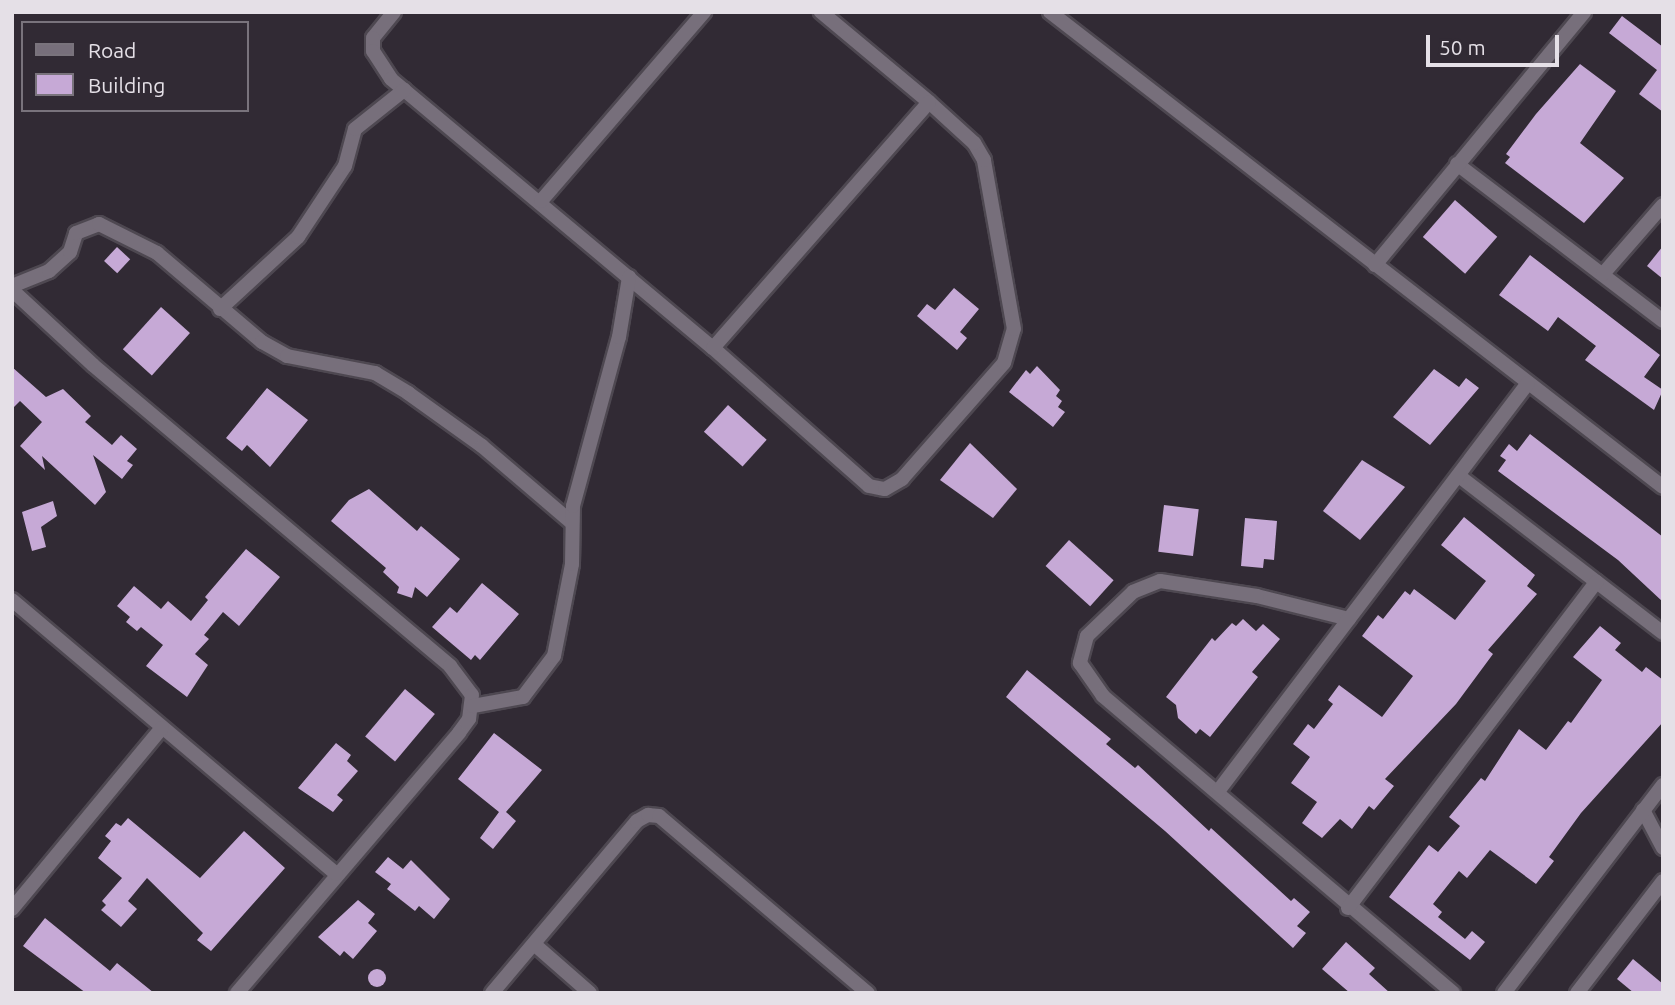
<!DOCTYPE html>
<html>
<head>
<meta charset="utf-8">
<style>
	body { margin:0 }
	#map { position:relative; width:1675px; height:1005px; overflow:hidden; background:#312a34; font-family:Ubuntu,sans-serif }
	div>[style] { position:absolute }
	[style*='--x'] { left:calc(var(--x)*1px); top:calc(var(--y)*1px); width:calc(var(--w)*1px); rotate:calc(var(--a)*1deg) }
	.building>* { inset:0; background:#c6a9d6; transform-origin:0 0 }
	.round { border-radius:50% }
	.roads { filter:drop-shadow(2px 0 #4e4851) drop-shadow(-2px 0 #4e4851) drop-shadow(0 2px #4e4851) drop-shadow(0 -2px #4e4851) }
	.street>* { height:14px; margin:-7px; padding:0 7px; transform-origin:7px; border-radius:7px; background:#776f7b }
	span { translate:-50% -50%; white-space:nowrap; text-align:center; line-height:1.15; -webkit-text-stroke:7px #312a34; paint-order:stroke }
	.frame { position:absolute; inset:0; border:14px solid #e5e0e7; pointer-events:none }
	.legend { position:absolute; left:21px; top:21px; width:228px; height:91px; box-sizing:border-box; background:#312a34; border:2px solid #79737c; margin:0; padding:9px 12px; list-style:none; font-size:21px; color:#e5e0e7 }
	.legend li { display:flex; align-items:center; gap:14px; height:35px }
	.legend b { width:35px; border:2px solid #79737c }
	.scale { position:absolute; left:1426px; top:35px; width:133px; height:32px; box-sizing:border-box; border:4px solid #e5e0e7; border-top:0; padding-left:9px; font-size:21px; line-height:24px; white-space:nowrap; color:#e5e0e7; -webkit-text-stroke:5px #312a34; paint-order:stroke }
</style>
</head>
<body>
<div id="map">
	<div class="building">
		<i style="clip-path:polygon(1622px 16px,1663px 47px,1663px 112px,1639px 94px,1657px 70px,1609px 33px)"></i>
		<i style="clip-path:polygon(1580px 64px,1616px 91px,1580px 143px,1624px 178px,1584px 223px,1505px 163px,1510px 157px,1506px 154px,1536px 114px)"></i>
		<i style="left:1455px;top:200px;width:56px;height:49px;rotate:41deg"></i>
		<i style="clip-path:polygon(1663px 246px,1663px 279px,1647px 266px)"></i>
		<i style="left:117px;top:247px;width:18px;height:19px;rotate:43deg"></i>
		<i style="clip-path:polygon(1530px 255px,1660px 355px,1644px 377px,1663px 390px,1654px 410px,1585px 360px,1596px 346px,1558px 317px,1548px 331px,1499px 295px)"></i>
		<i style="clip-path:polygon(954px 288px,979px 309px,960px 332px,967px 338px,957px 350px,917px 316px,927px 304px,935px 310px)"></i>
		<i style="left:161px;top:307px;width:39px;height:57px;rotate:42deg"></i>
		<i style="clip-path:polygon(1037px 366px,1060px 390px,1056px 396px,1062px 401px,1058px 407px,1065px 412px,1053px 427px,1009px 392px,1026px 370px,1030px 374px)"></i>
		<i style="clip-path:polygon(12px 367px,46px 397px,63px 389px,91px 416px,85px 422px,112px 445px,121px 435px,137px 449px,127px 461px,133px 465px,122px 479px,93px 455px,106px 492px,95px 505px,42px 456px,45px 470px,20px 446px,42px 422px,20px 401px,12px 409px)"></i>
		<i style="clip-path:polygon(1434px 369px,1459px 387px,1466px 378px,1479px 388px,1430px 445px,1393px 417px)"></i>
		<i style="clip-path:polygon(267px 388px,308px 420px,270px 467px,247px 445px,242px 451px,226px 438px)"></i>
		<i style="left:728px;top:405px;width:52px;height:36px;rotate:42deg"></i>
		<i style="clip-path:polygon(1530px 434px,1663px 537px,1663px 602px,1618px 560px,1498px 471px,1506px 460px,1500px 456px,1509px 444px,1517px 451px)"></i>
		<i style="clip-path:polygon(970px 443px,1017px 489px,993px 518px,940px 480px)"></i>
		<i style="clip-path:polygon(1362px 460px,1405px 487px,1360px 540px,1323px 511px)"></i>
		<i style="clip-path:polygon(369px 489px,417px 531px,421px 526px,460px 559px,427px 597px,415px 587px,412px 598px,397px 593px,399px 587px,383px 572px,386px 568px,331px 521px,349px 500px)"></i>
		<i style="clip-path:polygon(53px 501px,57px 516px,41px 527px,46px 547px,32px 551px,22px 512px)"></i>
		<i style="left:1164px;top:505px;width:35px;height:47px;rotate:7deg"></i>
		<i style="clip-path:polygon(1464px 517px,1535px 575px,1527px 586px,1537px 594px,1488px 650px,1493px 654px,1456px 704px,1385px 779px,1394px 786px,1374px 810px,1369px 806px,1352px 829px,1340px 819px,1322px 838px,1302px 823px,1317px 802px,1291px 783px,1310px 757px,1293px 744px,1308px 724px,1314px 729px,1333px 704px,1328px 700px,1339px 685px,1382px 717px,1413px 676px,1362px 636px,1378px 615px,1383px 619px,1405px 591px,1410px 595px,1414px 589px,1455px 620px,1486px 581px,1441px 545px)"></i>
		<i style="clip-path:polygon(1245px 518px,1277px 521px,1274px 560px,1264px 559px,1263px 568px,1241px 566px)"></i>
		<i style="left:1069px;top:540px;width:60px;height:35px;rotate:42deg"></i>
		<i style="clip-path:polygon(246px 549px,280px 577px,239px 626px,223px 612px,204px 635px,209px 639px,195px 654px,208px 665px,187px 697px,146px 666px,163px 645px,141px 627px,137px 631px,126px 622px,130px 617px,117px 606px,134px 586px,161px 609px,168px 601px,191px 621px,208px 600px,205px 597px)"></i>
		<i style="clip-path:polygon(482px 583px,519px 614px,480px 660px,475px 655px,471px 660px,432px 627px,450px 607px,457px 613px)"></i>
		<i style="clip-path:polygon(1243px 619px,1256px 631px,1263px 624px,1280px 639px,1252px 672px,1258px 677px,1210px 737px,1200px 729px,1196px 734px,1178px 718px,1176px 705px,1166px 697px,1212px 638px,1215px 641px,1232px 623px,1236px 626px)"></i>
		<i style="clip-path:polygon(1600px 626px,1621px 643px,1615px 650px,1642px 672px,1646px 667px,1663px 680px,1663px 722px,1581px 813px,1549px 857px,1554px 861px,1536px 884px,1490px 850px,1467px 878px,1459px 871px,1433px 904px,1442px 912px,1438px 917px,1465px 939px,1472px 931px,1485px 942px,1470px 960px,1389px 897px,1429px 845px,1438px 852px,1460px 826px,1449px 817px,1481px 778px,1485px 781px,1519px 729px,1546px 750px,1568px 721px,1571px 723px,1602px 680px,1573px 657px)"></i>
		<i style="clip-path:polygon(1027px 670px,1111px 739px,1106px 744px,1135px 768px,1138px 765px,1209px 831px,1211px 828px,1291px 901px,1294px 898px,1310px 912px,1297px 926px,1306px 933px,1293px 948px,1165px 831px,1006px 697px)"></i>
		<i style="left:405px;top:689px;width:39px;height:62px;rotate:40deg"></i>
		<i style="clip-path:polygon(494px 733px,542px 770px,506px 812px,516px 821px,493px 849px,480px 838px,499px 812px,458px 779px)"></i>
		<i style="clip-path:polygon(336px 743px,351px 755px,347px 761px,358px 771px,337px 795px,343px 800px,333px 812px,298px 788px)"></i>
		<i style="clip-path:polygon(128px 818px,200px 878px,244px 831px,285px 868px,211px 951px,197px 940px,203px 933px,147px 878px,128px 901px,137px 909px,121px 927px,101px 910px,106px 905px,102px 901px,122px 878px,98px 858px,111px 841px,105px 836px,116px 823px,121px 826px)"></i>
		<i style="clip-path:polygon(388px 857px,403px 869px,411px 860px,450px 899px,434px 919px,419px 906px,415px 911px,387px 889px,391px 884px,375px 872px)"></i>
		<i style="clip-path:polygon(358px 900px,375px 914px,368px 923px,377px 931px,353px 959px,344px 951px,340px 956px,318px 937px)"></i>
		<i style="clip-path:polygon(45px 918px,110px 971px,117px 963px,154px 993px,86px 993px,23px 946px)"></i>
		<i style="clip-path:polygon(1346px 942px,1375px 968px,1369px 974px,1390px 993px,1350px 993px,1322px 969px)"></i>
		<i style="clip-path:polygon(1633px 959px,1663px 984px,1663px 993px,1634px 993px,1617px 979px)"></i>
		<i class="round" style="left:368px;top:969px;width:18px;height:18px"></i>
	</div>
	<div class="roads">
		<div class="street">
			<i style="--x:394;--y:12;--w:33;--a:129"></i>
			<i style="--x:373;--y:38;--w:13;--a:90"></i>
			<i style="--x:373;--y:51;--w:33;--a:57"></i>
			<i style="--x:391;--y:79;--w:420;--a:39.9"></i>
			<i style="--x:713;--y:348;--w:208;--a:41.5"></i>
			<i style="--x:869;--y:486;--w:16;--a:11"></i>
			<i style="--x:885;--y:489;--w:20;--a:-30"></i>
			<i style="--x:902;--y:479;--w:154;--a:-48.7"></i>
			<i style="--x:1004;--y:363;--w:35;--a:-74"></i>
			<i style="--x:1014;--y:329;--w:172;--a:-100.1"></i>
			<i style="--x:984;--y:160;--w:20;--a:-120"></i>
			<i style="--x:974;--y:143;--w:61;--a:-137.7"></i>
			<i style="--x:929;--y:102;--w:141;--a:-140.2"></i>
			<i style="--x:1050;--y:12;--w:775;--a:37.77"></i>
			<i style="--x:1457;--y:164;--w:259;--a:37.3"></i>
			<i style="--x:541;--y:201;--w:250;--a:-49.2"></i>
			<i style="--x:1375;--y:265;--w:328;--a:-50.4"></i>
			<i style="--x:1603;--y:274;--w:91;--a:-49"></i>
			<i style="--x:12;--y:286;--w:40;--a:-22"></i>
			<i style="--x:49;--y:271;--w:28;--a:-42"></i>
			<i style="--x:70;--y:252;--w:20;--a:-72"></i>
			<i style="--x:76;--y:233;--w:25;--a:-21"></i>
			<i style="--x:99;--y:224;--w:65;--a:26.6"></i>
			<i style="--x:157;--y:253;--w:138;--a:40.3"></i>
			<i style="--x:262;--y:342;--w:29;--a:29"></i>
			<i style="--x:287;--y:356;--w:90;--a:10.9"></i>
			<i style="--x:375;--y:373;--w:39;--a:31"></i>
			<i style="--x:408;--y:393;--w:91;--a:35.6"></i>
			<i style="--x:482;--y:446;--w:118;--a:40.5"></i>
			<i style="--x:12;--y:290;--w:110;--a:42.8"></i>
			<i style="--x:93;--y:365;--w:467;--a:40.1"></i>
			<i style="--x:450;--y:666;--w:36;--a:53"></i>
			<i style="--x:472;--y:695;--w:24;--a:97"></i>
			<i style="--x:469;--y:719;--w:17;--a:126"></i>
			<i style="--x:459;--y:733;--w:342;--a:130.5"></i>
			<i style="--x:220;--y:309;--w:106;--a:-42.7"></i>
			<i style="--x:298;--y:237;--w:85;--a:-56.5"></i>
			<i style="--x:345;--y:166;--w:38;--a:-75"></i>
			<i style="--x:355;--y:129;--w:63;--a:-38.5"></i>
			<i style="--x:713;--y:348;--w:327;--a:-48.7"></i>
			<i style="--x:1459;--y:476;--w:257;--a:37.6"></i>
			<i style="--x:12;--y:600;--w:424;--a:40.2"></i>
			<i style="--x:1349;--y:619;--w:95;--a:-166"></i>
			<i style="--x:1257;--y:596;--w:98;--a:-171.2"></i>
			<i style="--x:1160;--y:581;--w:29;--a:158"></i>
			<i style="--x:1133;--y:592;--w:64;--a:136.3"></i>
			<i style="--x:1087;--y:636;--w:28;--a:105"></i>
			<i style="--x:1080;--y:663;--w:40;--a:55.1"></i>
			<i style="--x:1103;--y:696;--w:459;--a:40.3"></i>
			<i style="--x:473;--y:706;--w:51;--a:-10.2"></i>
			<i style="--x:523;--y:697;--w:51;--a:-52.9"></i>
			<i style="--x:554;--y:656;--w:94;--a:-78.9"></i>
			<i style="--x:572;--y:564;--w:58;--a:-89"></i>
			<i style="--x:573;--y:506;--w:175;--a:-74.8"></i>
			<i style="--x:619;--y:337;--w:61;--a:-80.5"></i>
			<i style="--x:1219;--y:790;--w:511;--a:-52.79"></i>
			<i style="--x:1643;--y:810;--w:43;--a:62.2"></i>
			<i style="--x:1348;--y:908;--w:410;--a:-52.7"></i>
			<i style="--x:12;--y:909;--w:235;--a:-50.4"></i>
			<i style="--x:534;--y:944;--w:74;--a:41.2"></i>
			<i style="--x:492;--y:993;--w:225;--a:-49.9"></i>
			<i style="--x:637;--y:821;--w:13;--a:-29"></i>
			<i style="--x:648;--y:815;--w:11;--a:5"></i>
			<i style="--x:659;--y:816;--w:274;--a:40.3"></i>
			<i style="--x:1504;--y:993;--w:262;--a:-52.6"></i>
			<i style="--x:1577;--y:993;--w:141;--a:-52.5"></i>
		</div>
	</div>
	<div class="frame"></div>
	<ul class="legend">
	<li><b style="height:9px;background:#776f7b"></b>Road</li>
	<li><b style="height:19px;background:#c6a9d6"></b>Building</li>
	</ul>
	<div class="scale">50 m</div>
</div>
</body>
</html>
